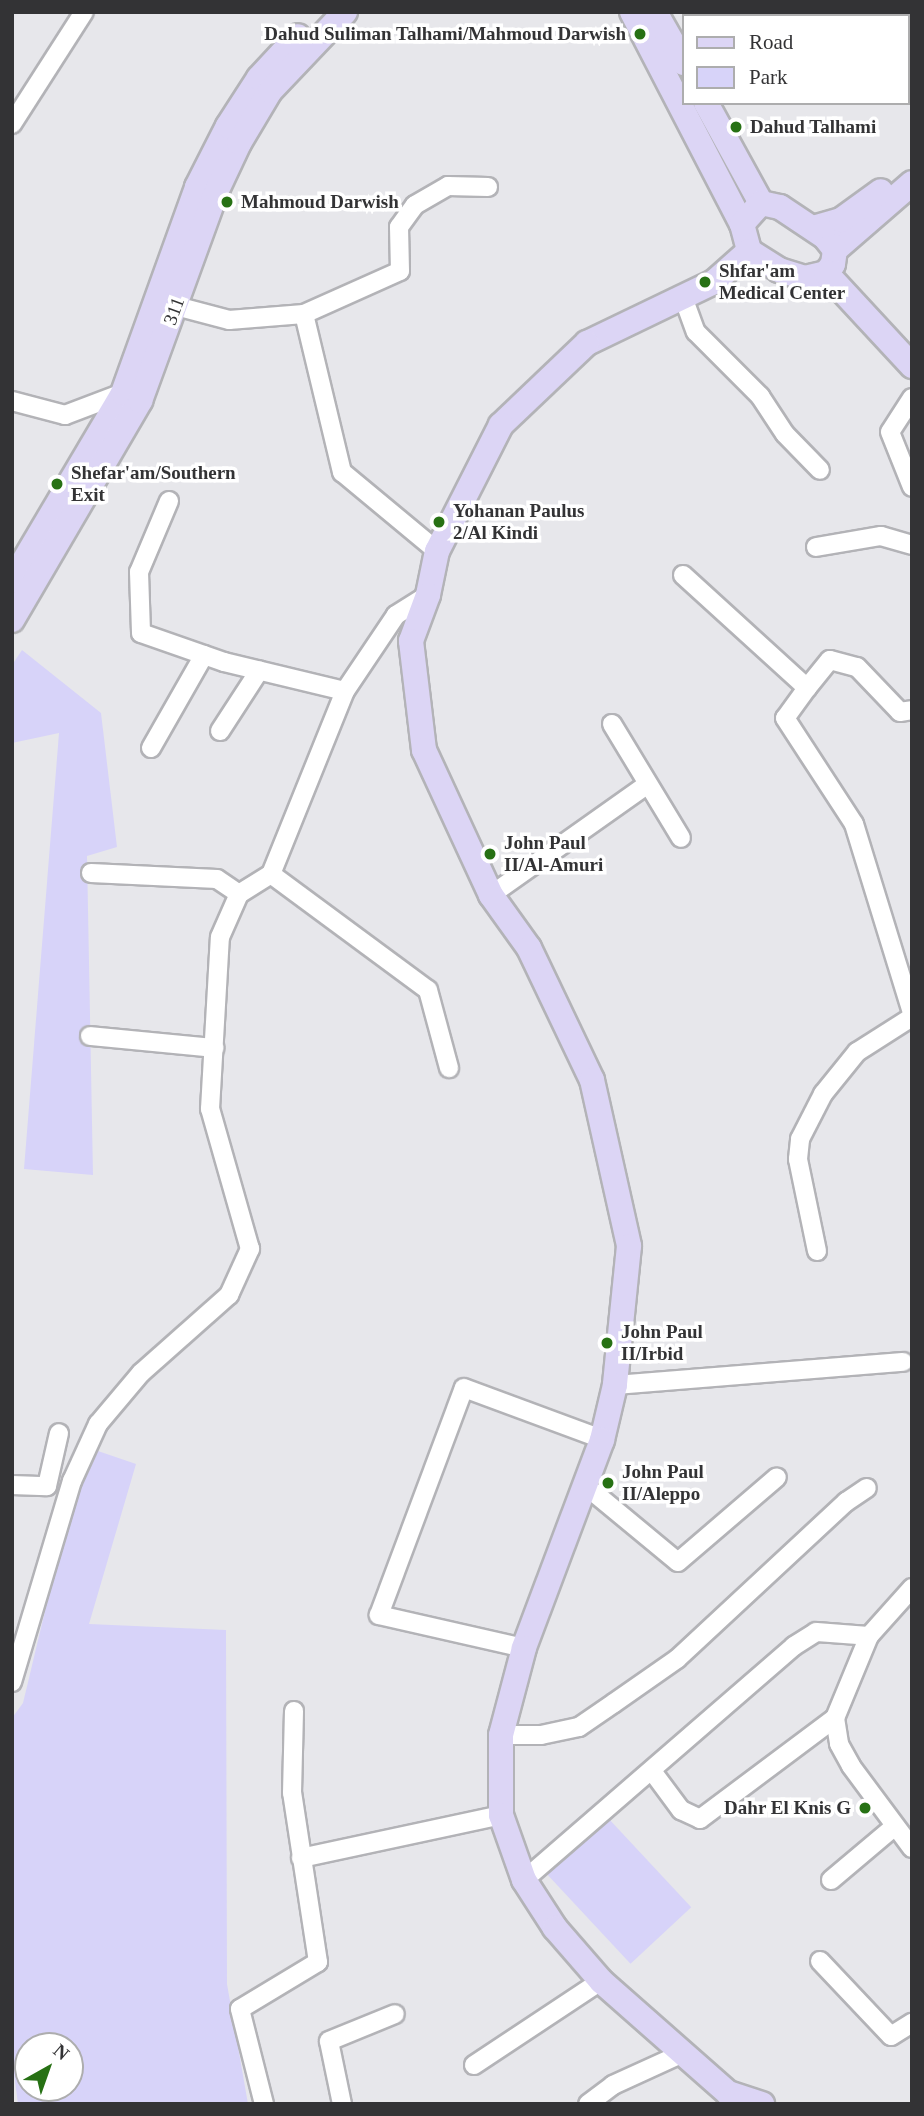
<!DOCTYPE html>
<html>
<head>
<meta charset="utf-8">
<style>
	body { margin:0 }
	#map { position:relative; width:924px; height:2116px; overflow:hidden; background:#e7e7eb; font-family:Georgia,serif }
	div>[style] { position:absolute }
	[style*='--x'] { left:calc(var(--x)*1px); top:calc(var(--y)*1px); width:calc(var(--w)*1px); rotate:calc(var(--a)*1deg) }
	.green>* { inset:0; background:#d7d3f9; transform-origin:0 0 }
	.roads { filter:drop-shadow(2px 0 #b3b3b7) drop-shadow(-2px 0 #b3b3b7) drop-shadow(0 2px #b3b3b7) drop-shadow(0 -2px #b3b3b7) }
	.street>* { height:18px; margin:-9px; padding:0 9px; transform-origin:9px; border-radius:9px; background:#fff }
	.secondary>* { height:24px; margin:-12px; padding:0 12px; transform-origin:12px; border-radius:12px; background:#dcd5f5 }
	.dots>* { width:19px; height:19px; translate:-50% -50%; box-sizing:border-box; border:4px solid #fff; border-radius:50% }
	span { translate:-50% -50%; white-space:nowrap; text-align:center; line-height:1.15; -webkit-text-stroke:7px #fff; paint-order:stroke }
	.poi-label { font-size:19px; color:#333335; font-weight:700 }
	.right { translate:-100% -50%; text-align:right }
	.left { translate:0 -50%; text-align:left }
	.street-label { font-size:19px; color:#333335 }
	.frame { position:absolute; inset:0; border:14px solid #333335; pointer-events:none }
	.legend { position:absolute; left:682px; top:14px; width:228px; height:91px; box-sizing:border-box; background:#fff; border:2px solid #adadae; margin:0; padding:9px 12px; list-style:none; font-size:21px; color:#333335 }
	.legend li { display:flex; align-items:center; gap:14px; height:35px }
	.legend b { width:35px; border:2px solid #adadae }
	.north { position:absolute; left:14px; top:2032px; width:70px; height:70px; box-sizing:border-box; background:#fff; border:2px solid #adadae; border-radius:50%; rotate:40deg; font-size:19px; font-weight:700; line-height:28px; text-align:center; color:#333335 }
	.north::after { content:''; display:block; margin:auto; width:24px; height:32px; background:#277114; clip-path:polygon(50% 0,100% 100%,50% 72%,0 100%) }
</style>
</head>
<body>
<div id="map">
	<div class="green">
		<i style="clip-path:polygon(22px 650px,101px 713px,117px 847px,87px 856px,93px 1175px,24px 1169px,59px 733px,12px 743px,12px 665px)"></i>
		<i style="clip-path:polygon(evenodd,98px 1451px,136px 1464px,89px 1624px,226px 1630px,227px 1984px,248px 2104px,18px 2104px,12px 2058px,12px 1718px,23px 1703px,68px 1515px,98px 1451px,28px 2046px,70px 2046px,70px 2088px,28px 2088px,28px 2046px)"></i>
		<i style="left:608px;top:1818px;width:122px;height:83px;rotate:47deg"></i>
	</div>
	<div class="roads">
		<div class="street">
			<i style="--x:734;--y:16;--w:5;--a:-53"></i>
			<i style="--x:12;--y:124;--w:133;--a:-57.3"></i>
			<i style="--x:683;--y:297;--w:37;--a:70"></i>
			<i style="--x:696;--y:332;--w:91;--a:45"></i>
			<i style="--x:760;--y:396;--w:45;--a:56.7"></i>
			<i style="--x:785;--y:434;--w:50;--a:45.8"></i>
			<i style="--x:176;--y:306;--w:55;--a:14.8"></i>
			<i style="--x:229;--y:320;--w:75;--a:-4.6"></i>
			<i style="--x:304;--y:314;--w:163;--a:76.5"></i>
			<i style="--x:342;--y:472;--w:124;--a:39.7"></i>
			<i style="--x:304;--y:314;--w:105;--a:-24.1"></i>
			<i style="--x:400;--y:271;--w:44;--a:-91.3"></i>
			<i style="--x:399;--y:227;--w:27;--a:-54"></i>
			<i style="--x:415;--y:205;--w:38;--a:-30"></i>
			<i style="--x:448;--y:186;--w:40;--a:1.4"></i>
			<i style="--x:912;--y:398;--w:40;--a:122.9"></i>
			<i style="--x:890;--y:432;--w:59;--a:68.2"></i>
			<i style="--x:12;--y:401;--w:55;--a:14.8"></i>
			<i style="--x:65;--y:415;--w:62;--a:-20.8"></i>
			<i style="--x:169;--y:501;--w:77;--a:112.9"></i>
			<i style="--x:139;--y:572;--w:61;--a:88.1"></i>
			<i style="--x:141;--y:633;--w:88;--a:19.3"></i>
			<i style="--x:224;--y:662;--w:124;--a:13.5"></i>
			<i style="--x:816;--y:547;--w:66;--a:-9.6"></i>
			<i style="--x:881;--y:536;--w:32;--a:16"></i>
			<i style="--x:683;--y:575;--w:168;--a:42.3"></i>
			<i style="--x:807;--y:688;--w:37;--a:126"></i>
			<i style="--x:785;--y:718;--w:126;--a:56.9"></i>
			<i style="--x:854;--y:824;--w:197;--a:72.9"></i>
			<i style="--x:428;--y:595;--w:38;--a:148"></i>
			<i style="--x:396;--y:615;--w:92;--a:123.9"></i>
			<i style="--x:345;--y:691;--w:197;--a:112"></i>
			<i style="--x:271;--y:874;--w:195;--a:36.5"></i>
			<i style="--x:428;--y:990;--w:81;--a:74.9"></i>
			<i style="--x:807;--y:688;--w:36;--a:-51"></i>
			<i style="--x:830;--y:660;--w:28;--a:15"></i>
			<i style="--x:857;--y:667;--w:62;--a:46.3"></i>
			<i style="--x:900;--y:712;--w:12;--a:-9"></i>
			<i style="--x:612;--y:724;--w:133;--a:58.8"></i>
			<i style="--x:220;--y:731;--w:72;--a:-57"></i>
			<i style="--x:151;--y:748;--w:107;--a:-60.3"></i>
			<i style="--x:91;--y:873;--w:126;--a:2.7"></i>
			<i style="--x:217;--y:879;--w:27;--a:34"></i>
			<i style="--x:491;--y:895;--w:192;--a:-35.3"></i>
			<i style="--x:90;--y:1036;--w:125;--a:5.5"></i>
			<i style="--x:817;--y:1251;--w:94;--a:-101.7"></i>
			<i style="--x:798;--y:1159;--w:20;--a:-84"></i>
			<i style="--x:800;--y:1139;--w:51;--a:-62.9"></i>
			<i style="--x:823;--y:1094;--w:54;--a:-51"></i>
			<i style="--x:857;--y:1052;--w:65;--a:-32.5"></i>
			<i style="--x:615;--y:1385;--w:289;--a:-4.6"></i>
			<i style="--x:12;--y:1485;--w:35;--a:2"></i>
			<i style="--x:47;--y:1486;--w:54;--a:-77.2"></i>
			<i style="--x:586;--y:1486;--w:119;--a:39.6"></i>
			<i style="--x:678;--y:1562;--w:130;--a:-40.6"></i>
			<i style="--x:912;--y:1588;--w:64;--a:131.9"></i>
			<i style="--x:869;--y:1636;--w:89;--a:112.5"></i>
			<i style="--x:835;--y:1718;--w:26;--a:81"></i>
			<i style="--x:839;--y:1744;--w:25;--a:61"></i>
			<i style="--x:851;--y:1766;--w:102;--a:53.4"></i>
			<i style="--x:524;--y:1648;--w:149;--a:-167.2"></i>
			<i style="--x:379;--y:1615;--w:242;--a:-69.5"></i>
			<i style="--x:464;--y:1388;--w:147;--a:20.3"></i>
			<i style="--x:12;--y:1682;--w:210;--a:-73.4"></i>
			<i style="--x:72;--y:1481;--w:63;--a:-65.5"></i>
			<i style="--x:98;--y:1424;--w:67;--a:-49.9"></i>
			<i style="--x:141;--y:1373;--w:118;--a:-41.6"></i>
			<i style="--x:229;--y:1295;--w:51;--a:-65.5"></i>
			<i style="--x:250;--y:1249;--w:146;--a:-105.9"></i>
			<i style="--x:210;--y:1109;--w:172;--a:-86.7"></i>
			<i style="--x:220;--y:937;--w:47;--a:-66.2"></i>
			<i style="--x:239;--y:894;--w:38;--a:-32"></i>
			<i style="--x:501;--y:1735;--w:40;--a:0"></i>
			<i style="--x:541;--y:1735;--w:39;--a:-12"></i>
			<i style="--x:579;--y:1727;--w:42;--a:-34.4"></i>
			<i style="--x:614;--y:1703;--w:77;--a:-34.9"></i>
			<i style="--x:677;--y:1659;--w:231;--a:-42.9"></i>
			<i style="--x:846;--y:1502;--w:25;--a:-34"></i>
			<i style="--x:652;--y:1771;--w:49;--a:53.4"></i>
			<i style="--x:681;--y:1810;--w:21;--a:25"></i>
			<i style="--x:700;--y:1819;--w:169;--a:-36.8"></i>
			<i style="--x:301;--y:1858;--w:205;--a:-12.1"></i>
			<i style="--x:524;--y:1880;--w:357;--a:-40.9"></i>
			<i style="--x:794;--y:1646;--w:26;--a:-32"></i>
			<i style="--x:816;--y:1632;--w:53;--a:4.3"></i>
			<i style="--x:831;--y:1880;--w:82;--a:-40.1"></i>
			<i style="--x:820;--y:1961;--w:103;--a:46.6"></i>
			<i style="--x:891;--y:2036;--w:25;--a:-32"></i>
			<i style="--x:474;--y:2065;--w:152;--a:-33.5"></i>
			<i style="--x:264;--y:2104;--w:98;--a:-104.2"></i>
			<i style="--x:240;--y:2009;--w:91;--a:-31.1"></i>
			<i style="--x:318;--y:1962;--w:171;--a:-98.7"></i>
			<i style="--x:292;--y:1793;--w:82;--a:-88.6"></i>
			<i style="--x:342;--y:2104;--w:64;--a:-101.7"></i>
			<i style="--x:329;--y:2041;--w:71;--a:-22.2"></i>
			<i style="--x:588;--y:2104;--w:31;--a:-37"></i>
			<i style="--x:613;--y:2085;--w:75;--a:-24.5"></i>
		</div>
		<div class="secondary">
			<i style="--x:632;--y:12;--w:239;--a:62.6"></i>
			<i style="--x:742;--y:224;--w:28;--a:75"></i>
			<i style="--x:749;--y:251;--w:36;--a:32"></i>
			<i style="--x:779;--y:270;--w:27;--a:17"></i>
			<i style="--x:805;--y:278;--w:22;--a:-13"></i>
			<i style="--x:826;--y:273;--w:11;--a:-52"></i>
			<i style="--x:833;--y:264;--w:14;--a:-82"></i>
			<i style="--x:835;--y:250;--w:102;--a:-41"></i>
			<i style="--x:655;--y:12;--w:59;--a:60.4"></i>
			<i style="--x:706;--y:103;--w:114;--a:61.2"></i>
			<i style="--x:742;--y:224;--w:28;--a:-48"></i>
			<i style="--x:761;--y:203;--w:19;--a:12"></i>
			<i style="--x:780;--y:207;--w:54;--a:33.7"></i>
			<i style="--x:825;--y:237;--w:16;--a:52"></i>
			<i style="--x:813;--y:228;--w:29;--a:-16"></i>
			<i style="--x:841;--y:220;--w:49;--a:-35.9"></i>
			<i style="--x:749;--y:251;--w:47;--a:138.5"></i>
			<i style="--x:714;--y:282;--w:141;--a:154.3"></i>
			<i style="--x:587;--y:343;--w:119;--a:136.4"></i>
			<i style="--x:501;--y:425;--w:141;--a:116.9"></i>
			<i style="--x:437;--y:551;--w:45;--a:101.6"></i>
			<i style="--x:428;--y:595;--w:49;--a:110.3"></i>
			<i style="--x:411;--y:641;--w:110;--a:83.2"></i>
			<i style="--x:424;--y:750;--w:160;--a:65.2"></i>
			<i style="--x:491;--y:895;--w:65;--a:54.4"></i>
			<i style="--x:529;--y:948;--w:146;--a:64.5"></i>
			<i style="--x:592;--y:1080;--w:170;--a:77.4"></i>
			<i style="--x:629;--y:1246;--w:140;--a:95.8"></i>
			<i style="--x:615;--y:1385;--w:57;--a:103.3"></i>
			<i style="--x:602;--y:1440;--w:222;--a:110.6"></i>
			<i style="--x:524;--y:1648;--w:90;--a:104.8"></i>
			<i style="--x:501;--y:1735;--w:80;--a:90"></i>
			<i style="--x:501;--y:1815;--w:69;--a:70.5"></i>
			<i style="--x:524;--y:1880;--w:57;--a:57.1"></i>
			<i style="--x:555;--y:1928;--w:70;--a:49"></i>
			<i style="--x:601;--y:1981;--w:169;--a:41.4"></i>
			<i style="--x:728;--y:2093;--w:36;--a:18"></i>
			<i style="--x:826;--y:273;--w:127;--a:47.2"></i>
			<i style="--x:12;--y:581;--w:218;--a:-59.4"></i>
			<i style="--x:123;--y:393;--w:219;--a:-70.2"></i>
			<i style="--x:197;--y:187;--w:68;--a:-63.1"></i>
			<i style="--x:228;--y:126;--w:57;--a:-57.1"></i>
			<i style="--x:259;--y:78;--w:57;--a:-47.1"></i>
			<i style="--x:12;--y:620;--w:254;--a:-59.7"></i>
			<i style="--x:140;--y:401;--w:225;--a:-70"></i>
			<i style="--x:217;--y:190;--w:52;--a:-64.9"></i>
			<i style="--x:239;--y:143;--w:61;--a:-59.2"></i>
			<i style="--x:270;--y:91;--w:109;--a:-46.5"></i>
		</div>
	</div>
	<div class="dots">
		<i style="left:640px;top:34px;background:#277114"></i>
		<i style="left:736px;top:127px;background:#277114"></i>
		<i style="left:227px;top:202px;background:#277114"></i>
		<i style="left:705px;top:282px;background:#277114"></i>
		<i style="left:57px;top:484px;background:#277114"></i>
		<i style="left:439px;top:522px;background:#277114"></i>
		<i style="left:490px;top:854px;background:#277114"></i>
		<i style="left:607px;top:1343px;background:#277114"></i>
		<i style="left:608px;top:1483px;background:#277114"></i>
		<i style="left:865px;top:1808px;background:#277114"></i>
	</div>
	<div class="poi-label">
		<span class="right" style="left:626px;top:34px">Dahud Suliman Talhami/Mahmoud Darwish</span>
		<span class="left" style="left:750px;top:127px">Dahud Talhami</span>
		<span class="left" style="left:241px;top:202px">Mahmoud Darwish</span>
		<span class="left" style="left:719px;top:282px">Shfar'am<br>Medical Center</span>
		<span class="left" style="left:71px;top:484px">Shefar'am/Southern<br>Exit</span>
		<span class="left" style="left:453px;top:522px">Yohanan Paulus<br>2/Al Kindi</span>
		<span class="left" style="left:504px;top:854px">John Paul<br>II/Al-Amuri</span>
		<span class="left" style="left:621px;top:1343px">John Paul<br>II/Irbid</span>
		<span class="left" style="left:622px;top:1483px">John Paul<br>II/Aleppo</span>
		<span class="right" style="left:851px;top:1808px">Dahr El Knis G</span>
	</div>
	<div class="street-label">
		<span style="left:174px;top:311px;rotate:-70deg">311</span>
	</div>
	<div class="frame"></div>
	<ul class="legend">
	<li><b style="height:9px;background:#dcd5f5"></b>Road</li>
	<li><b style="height:19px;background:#d7d3f9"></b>Park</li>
	</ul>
	<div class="north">N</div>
</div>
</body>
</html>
